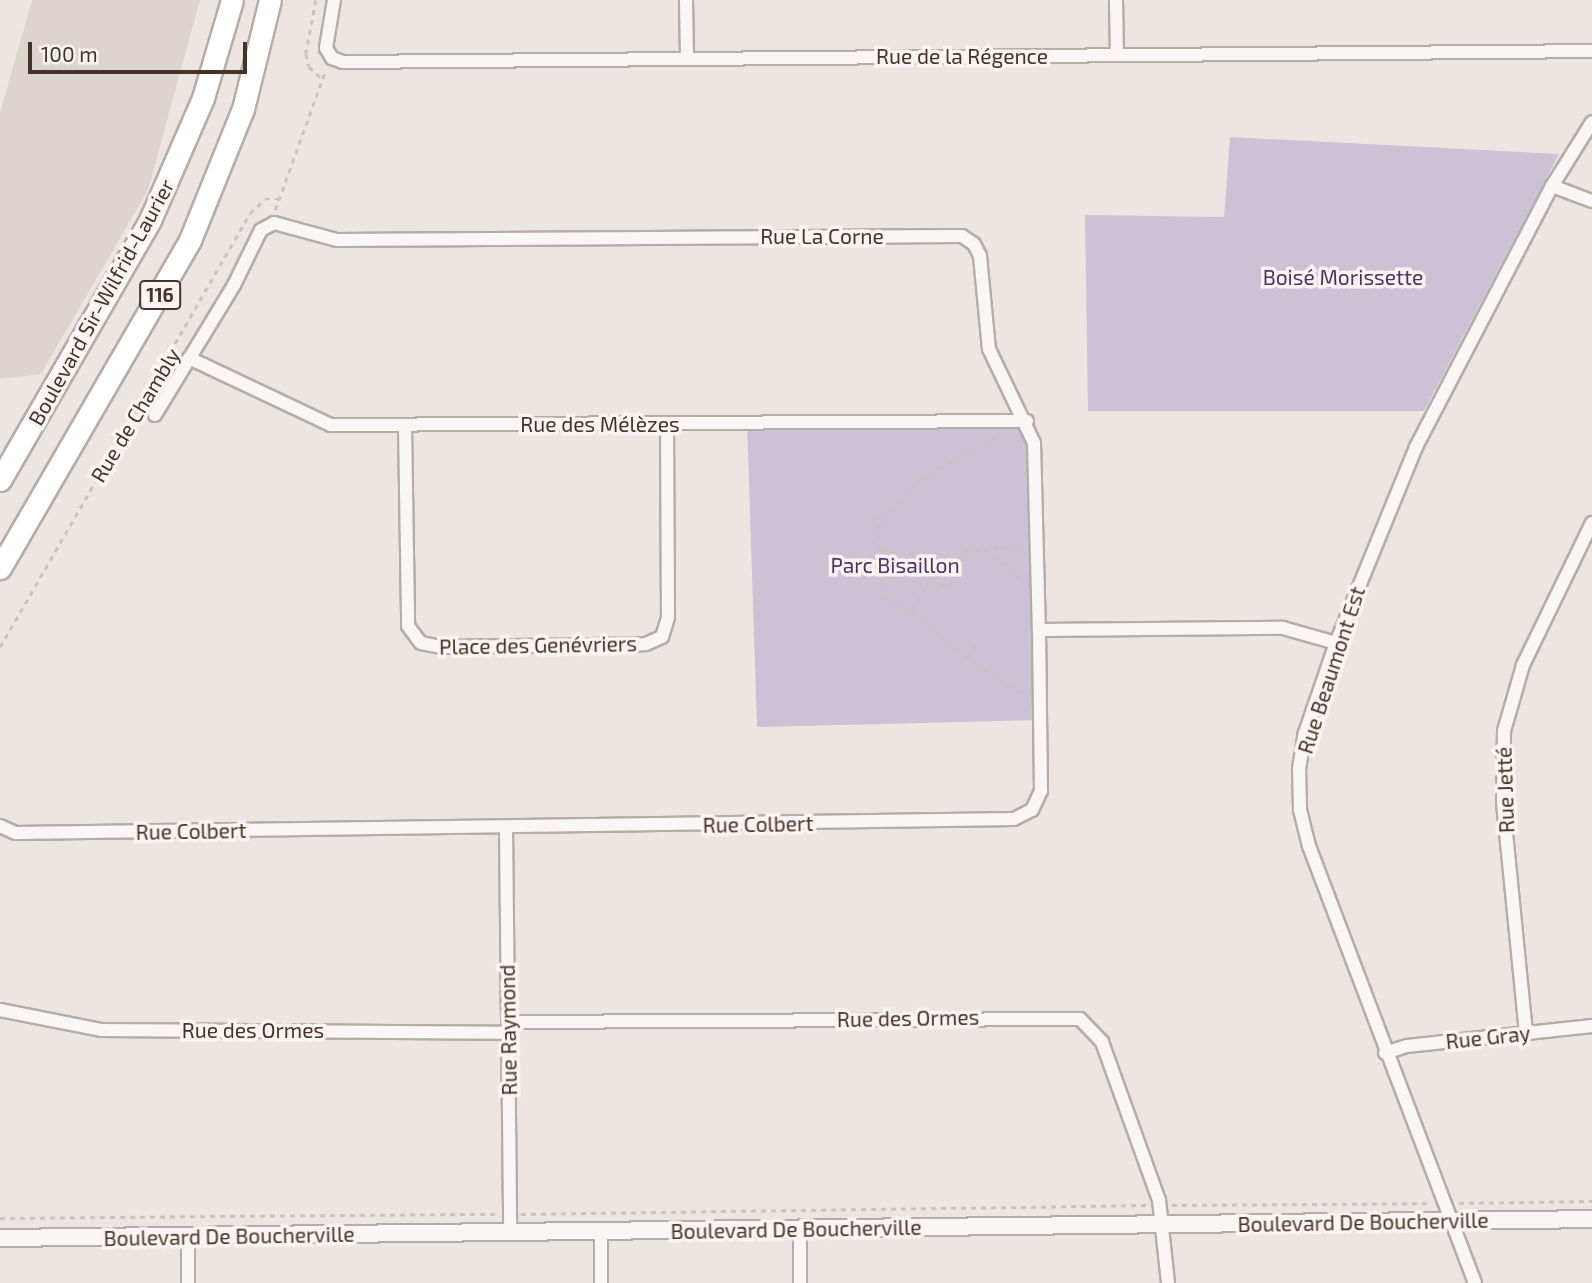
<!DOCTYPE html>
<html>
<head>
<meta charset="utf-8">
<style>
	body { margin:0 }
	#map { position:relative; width:1592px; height:1283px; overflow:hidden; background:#ece5e2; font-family:"Exo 2",sans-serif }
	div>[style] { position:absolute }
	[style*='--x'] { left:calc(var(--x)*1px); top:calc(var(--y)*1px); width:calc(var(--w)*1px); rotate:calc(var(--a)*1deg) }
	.built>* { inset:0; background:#ded4cf }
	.green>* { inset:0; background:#cbc2d6 }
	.path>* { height:2.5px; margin-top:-1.25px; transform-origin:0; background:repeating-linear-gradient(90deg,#cac3c0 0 5px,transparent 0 10px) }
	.roads { filter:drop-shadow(2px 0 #b7aca6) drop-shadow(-2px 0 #b7aca6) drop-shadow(0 2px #b7aca6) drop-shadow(0 -2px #b7aca6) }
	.minor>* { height:12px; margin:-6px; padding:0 6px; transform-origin:6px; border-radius:6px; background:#f9f6f5 }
	.tertiary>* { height:16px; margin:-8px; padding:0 8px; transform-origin:8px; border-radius:8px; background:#f9f6f5 }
	.primary>* { height:21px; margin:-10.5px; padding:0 10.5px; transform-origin:10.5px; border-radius:10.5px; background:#fff }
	span { translate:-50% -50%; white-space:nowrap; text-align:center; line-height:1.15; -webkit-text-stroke:7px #f9f4f2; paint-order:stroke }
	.shield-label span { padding:2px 5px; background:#f9f4f2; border:2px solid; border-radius:5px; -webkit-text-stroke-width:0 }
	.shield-label { font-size:19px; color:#463228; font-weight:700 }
	.street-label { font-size:21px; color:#463228 }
	.park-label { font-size:21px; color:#4c3363 }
	.scale { position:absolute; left:28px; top:42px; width:219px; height:32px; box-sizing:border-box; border:4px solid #463228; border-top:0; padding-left:9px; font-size:21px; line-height:24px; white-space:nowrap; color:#463228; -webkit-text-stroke:5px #f9f4f2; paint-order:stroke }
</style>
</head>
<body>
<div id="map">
	<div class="built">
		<i style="clip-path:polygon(32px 0,200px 0,148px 190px,41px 374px,0 379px,0 113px)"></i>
	</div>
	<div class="green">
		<i style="clip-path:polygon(1230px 137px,1559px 154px,1424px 411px,1088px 411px,1085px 215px,1224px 217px)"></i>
		<i style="clip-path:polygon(747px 421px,1027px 421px,1034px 443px,1040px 720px,757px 727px)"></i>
	</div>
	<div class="path">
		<i style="--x:316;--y:0;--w:55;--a:100.5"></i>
		<i style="--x:306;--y:54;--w:13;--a:77"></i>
		<i style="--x:309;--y:67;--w:15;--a:42"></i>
		<i style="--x:275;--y:210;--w:150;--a:-70.1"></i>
		<i style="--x:877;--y:515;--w:85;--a:84"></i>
		<i style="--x:886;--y:600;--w:27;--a:22"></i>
		<i style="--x:911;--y:610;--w:82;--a:40.1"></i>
		<i style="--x:974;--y:663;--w:60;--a:32.1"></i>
		<i style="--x:878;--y:526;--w:65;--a:-47.5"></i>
		<i style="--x:922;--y:478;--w:89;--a:-28.9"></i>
		<i style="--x:985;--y:550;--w:49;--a:39.2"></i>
		<i style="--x:880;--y:551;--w:38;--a:5"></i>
		<i style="--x:918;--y:554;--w:30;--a:69"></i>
		<i style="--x:954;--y:570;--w:11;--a:41"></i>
		<i style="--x:848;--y:576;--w:34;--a:-3"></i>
		<i style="--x:911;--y:610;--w:33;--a:-57"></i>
		<i style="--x:929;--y:582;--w:18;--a:13"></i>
		<i style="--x:947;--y:586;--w:39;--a:-64"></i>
		<i style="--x:964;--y:551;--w:61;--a:-4.7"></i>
		<i style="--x:0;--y:647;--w:501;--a:-60.06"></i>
		<i style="--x:250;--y:213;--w:21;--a:-43"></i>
		<i style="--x:265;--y:199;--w:15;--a:0"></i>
		<i style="--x:969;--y:657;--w:17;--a:-66"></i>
		<i style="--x:1459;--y:1203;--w:133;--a:-0.9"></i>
		<i style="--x:1172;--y:1205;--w:260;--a:-0.4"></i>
		<i style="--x:521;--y:1214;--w:627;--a:-0.82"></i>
		<i style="--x:0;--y:1218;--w:497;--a:-0.5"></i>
	</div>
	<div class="roads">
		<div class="minor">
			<i style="--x:334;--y:0;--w:49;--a:99.5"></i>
			<i style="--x:326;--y:48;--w:12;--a:59"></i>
			<i style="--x:332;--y:58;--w:12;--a:20"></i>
			<i style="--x:343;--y:62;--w:1249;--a:-0.5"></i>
			<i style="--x:686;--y:0;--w:58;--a:89"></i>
			<i style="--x:1116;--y:0;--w:55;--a:89"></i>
			<i style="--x:1552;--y:186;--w:43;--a:20.6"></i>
			<i style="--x:189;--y:358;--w:157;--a:25.3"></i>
			<i style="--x:331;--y:425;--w:696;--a:-0.33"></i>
			<i style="--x:155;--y:415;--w:152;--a:-58.7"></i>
			<i style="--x:234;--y:285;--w:61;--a:-63.9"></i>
			<i style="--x:261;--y:230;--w:15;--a:-28"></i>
			<i style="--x:274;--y:223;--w:65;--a:15.1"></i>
			<i style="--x:337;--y:240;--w:625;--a:-0.37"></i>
			<i style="--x:962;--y:236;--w:14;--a:34"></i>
			<i style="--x:974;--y:244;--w:13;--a:63"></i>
			<i style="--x:980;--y:256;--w:93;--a:84.5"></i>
			<i style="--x:989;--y:349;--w:104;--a:64.4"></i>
			<i style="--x:1034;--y:443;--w:187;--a:88.5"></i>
			<i style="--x:405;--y:425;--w:201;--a:89.1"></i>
			<i style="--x:408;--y:626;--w:21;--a:53"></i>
			<i style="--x:421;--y:643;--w:20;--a:11"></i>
			<i style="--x:441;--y:647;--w:205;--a:-0.8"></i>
			<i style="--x:646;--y:644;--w:17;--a:-24"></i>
			<i style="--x:662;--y:637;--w:21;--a:-73"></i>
			<i style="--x:668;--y:617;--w:193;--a:-90.3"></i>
			<i style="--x:0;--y:826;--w:17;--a:24"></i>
			<i style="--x:16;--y:833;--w:998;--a:-0.8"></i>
			<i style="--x:1014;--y:819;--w:20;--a:-27"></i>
			<i style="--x:1032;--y:810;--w:21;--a:-65"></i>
			<i style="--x:1041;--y:791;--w:161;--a:-90.7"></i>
			<i style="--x:1039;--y:630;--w:244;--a:-0.5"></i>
			<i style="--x:1283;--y:628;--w:55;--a:15.8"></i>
			<i style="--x:506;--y:828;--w:404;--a:89.4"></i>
			<i style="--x:0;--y:1010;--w:104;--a:11.1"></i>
			<i style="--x:102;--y:1030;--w:407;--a:0.4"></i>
			<i style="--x:509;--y:1022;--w:571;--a:-0.3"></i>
			<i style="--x:1080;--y:1019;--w:32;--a:46"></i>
			<i style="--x:1102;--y:1042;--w:168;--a:70.2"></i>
			<i style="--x:1159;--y:1200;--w:83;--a:83.8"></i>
			<i style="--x:1526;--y:1033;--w:232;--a:-95.7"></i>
			<i style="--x:1503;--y:802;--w:71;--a:-89.2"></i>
			<i style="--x:1504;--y:731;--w:69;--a:-73.9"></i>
			<i style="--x:1523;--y:665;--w:158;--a:-64.1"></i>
			<i style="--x:1385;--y:1053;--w:23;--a:-18"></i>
			<i style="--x:1407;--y:1046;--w:186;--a:-6.2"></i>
			<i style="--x:800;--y:1229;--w:54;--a:90"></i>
			<i style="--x:601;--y:1232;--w:51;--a:90"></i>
			<i style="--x:188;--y:1236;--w:47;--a:90"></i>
			<i style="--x:1475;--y:1283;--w:467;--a:-110.8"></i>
			<i style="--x:1309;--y:846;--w:38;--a:-104"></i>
			<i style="--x:1300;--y:809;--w:40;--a:-91.4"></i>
			<i style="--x:1299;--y:769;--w:36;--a:-81"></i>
			<i style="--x:1305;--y:733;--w:95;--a:-71"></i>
			<i style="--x:1336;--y:643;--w:212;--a:-67.8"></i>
			<i style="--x:1416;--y:447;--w:294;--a:-62.5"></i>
			<i style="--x:1552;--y:186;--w:75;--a:-58"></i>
		</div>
		<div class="tertiary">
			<i style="--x:0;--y:1238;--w:1592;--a:-0.68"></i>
		</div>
		<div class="primary">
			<i style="--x:0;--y:480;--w:300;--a:-60"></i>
			<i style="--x:150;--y:220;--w:133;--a:-66.5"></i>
			<i style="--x:203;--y:98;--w:102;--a:-73.5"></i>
			<i style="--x:0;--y:568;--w:379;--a:-59.9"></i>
			<i style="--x:190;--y:240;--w:141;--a:-68"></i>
			<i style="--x:243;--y:109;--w:112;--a:-76.1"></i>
		</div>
	</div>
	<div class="shield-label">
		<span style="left:160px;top:295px">116</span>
	</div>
	<div class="street-label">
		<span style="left:962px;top:56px">Rue de la Régence</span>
		<span style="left:822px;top:236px">Rue La Corne</span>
		<span style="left:101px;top:302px;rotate:-61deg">Boulevard Sir-Wilfrid-Laurier</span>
		<span style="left:135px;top:415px;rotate:-59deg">Rue de Chambly</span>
		<span style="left:600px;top:424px">Rue des Mélèzes</span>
		<span style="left:538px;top:645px;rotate:-1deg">Place des Genévriers</span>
		<span style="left:1331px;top:670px;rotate:-72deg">Rue Beaumont Est</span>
		<span style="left:1505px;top:790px;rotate:-92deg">Rue Jetté</span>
		<span style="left:758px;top:824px;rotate:-1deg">Rue Colbert</span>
		<span style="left:191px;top:831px;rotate:-1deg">Rue Colbert</span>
		<span style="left:908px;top:1018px;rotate:-1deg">Rue des Ormes</span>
		<span style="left:253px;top:1030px">Rue des Ormes</span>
		<span style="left:508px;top:1030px;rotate:-91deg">Rue Raymond</span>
		<span style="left:1488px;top:1037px;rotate:-6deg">Rue Gray</span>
		<span style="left:1363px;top:1222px;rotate:-1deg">Boulevard De Boucherville</span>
		<span style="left:796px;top:1229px;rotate:-1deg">Boulevard De Boucherville</span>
		<span style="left:229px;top:1236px;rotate:-1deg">Boulevard De Boucherville</span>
	</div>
	<div class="park-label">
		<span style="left:1343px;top:277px">Boisé Morissette</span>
		<span style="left:895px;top:565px">Parc Bisaillon</span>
	</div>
	<div class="scale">100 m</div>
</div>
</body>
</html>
